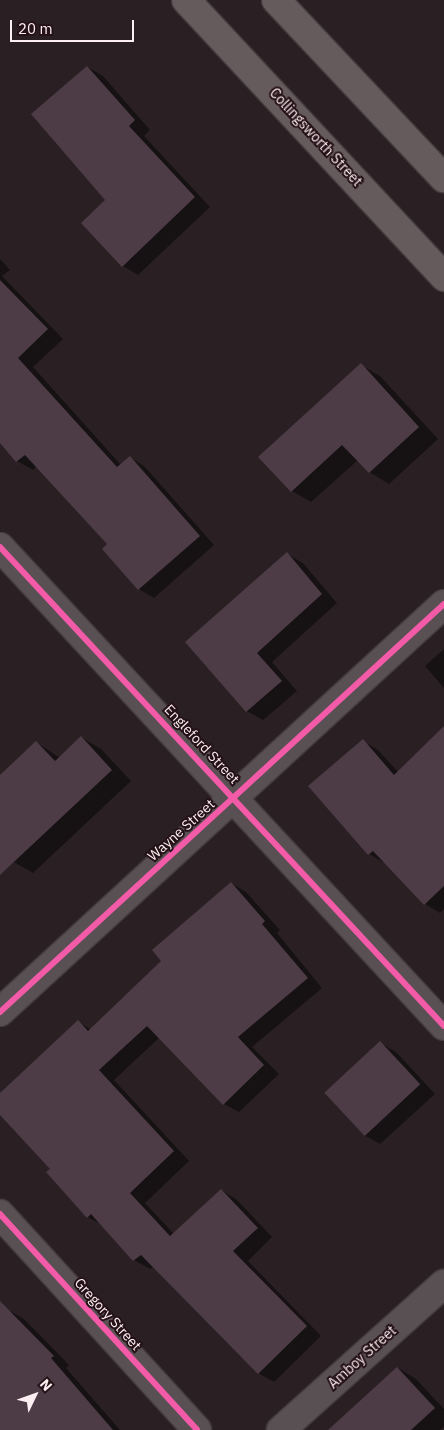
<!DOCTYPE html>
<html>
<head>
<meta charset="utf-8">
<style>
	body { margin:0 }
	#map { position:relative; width:444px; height:1430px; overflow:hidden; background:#2a2023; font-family:"IBM Plex Sans",sans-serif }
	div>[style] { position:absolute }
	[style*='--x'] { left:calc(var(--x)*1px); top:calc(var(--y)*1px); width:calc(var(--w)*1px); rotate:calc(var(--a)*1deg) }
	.shadow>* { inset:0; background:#0007 }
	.building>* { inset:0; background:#4d3c46; transform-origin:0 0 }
	.roads { filter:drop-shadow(1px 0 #443b3e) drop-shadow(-1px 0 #443b3e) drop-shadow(0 1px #443b3e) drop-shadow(0 -1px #443b3e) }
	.minor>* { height:28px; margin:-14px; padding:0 14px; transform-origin:14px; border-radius:14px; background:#595053 }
	.major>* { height:28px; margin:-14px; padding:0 14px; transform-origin:14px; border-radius:14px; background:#665b5c }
	.cycleway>* { height:6px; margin:-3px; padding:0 3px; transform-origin:3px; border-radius:3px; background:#f35aa7 }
	span { translate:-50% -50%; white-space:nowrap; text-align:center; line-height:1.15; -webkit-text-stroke:4px #251218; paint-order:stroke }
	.street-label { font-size:14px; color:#fceef1 }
	.north { position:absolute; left:10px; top:1370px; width:50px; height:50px; -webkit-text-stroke:4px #251218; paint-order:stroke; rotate:48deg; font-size:14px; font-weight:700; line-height:20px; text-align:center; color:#fceef1 }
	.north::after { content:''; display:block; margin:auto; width:18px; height:22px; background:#fceef1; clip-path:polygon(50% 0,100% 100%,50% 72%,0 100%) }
	.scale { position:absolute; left:10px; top:20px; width:124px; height:22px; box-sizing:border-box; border:2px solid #fceef1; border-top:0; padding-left:6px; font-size:15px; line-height:18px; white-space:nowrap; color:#fceef1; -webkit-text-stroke:4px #251218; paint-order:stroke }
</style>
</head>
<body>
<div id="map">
	<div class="shadow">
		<i style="clip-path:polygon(87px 67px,103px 76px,150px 130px,144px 136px,210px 207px,138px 275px,123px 266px,107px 200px)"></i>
		<i style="clip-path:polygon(0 259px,10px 270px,2px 276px,63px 339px,33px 367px,121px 465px,130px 457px,145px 467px,214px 545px,154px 598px,139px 589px,109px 544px,37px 466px,33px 470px,17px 461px,0 441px)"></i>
		<i style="clip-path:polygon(361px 365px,380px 376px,438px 439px,389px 484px,369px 472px,358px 460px,311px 502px,292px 491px)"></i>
		<i style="clip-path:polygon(287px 554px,303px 563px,337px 603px,272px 662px,297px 691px,263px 720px,247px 711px,187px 642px)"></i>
		<i style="clip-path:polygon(444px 649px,444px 688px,425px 666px)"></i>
		<i style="clip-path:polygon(444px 728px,444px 909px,440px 913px,425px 904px,385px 863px,369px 854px,363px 741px,378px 750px,398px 772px)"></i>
		<i style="clip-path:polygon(81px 737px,101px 749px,131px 781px,33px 873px,14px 862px,0 848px,0 776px,36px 742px,60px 758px)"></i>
		<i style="clip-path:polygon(231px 883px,246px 892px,280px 930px,277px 933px,322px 988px,252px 1047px,279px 1074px,239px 1112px,224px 1104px,160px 1037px,114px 1080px,189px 1161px,145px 1203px,174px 1234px,221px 1190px,236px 1199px,272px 1237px,248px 1261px,321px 1336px,274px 1382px,258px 1373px,154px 1266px,150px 1269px,134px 1260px,103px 1225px,87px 1217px,52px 1169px,0 1113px,0 1095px,78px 1022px,92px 1030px,163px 962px)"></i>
		<i style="clip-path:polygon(380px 1043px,396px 1052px,435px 1094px,380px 1144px,364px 1135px,326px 1093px)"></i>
		<i style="clip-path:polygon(8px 1310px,24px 1319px,69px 1365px,66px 1368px,120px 1430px,0 1430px,0 1318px)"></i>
		<i style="clip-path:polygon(398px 1368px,416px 1379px,444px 1409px,444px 1427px,440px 1430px,332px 1430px)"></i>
	</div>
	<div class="building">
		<i style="clip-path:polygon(87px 66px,135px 120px,129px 126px,195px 197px,122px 267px,81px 223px,105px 200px,31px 114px)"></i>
		<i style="clip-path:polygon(0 280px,48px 329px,18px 358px,117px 467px,130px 456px,200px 536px,138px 590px,102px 549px,107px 544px,25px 455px,16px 462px,0 443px)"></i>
		<i style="clip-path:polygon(361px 363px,419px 427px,369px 473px,342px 445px,291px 492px,258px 457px)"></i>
		<i style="clip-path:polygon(287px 552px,322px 594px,257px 653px,282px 681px,246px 712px,185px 642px)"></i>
		<i style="clip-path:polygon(444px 726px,444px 886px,424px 905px,373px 851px,368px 855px,308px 786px,363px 739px,394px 775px)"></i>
		<i style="clip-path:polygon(81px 736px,112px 770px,0 875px,0 775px,36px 741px,55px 761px)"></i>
		<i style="clip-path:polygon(231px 882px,265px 921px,262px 924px,308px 978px,238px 1037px,264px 1065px,223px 1105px,147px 1026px,99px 1070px,174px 1151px,130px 1193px,170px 1236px,221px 1189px,258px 1228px,233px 1251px,307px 1326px,258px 1374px,141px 1255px,133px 1261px,91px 1214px,87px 1218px,46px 1172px,50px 1169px,0 1115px,0 1093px,78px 1020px,88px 1031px,161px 961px,152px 950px)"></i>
		<i style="left:380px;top:1041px;width:59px;height:76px;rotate:47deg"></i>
		<i style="clip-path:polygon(0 1301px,54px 1356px,51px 1358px,113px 1430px,0 1430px)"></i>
		<i style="clip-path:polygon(397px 1367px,435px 1408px,411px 1430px,328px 1430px)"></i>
	</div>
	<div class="roads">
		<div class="minor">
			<i style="--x:0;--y:547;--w:653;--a:47.17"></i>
			<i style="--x:0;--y:1012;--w:603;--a:-42.58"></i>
			<i style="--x:0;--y:1214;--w:292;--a:47.6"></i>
			<i style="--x:281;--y:1430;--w:219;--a:-41.9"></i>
		</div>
		<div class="major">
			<i style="--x:186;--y:0;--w:379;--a:47"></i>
			<i style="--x:276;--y:0;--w:245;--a:46.7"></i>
		</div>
	</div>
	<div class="cycleway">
		<i style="--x:0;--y:547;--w:653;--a:47.17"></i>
		<i style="--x:0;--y:1012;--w:603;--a:-42.58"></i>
		<i style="--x:0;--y:1214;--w:292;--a:47.6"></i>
	</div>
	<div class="street-label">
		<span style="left:316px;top:137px;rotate:47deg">Collingsworth Street</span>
		<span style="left:202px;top:744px;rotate:47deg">Engleford Street</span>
		<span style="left:181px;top:830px;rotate:-42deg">Wayne Street</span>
		<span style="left:108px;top:1314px;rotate:48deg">Gregory Street</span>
		<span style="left:362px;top:1357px;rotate:-42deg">Amboy Street</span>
	</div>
	<div class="north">N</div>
	<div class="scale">20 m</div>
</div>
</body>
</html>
